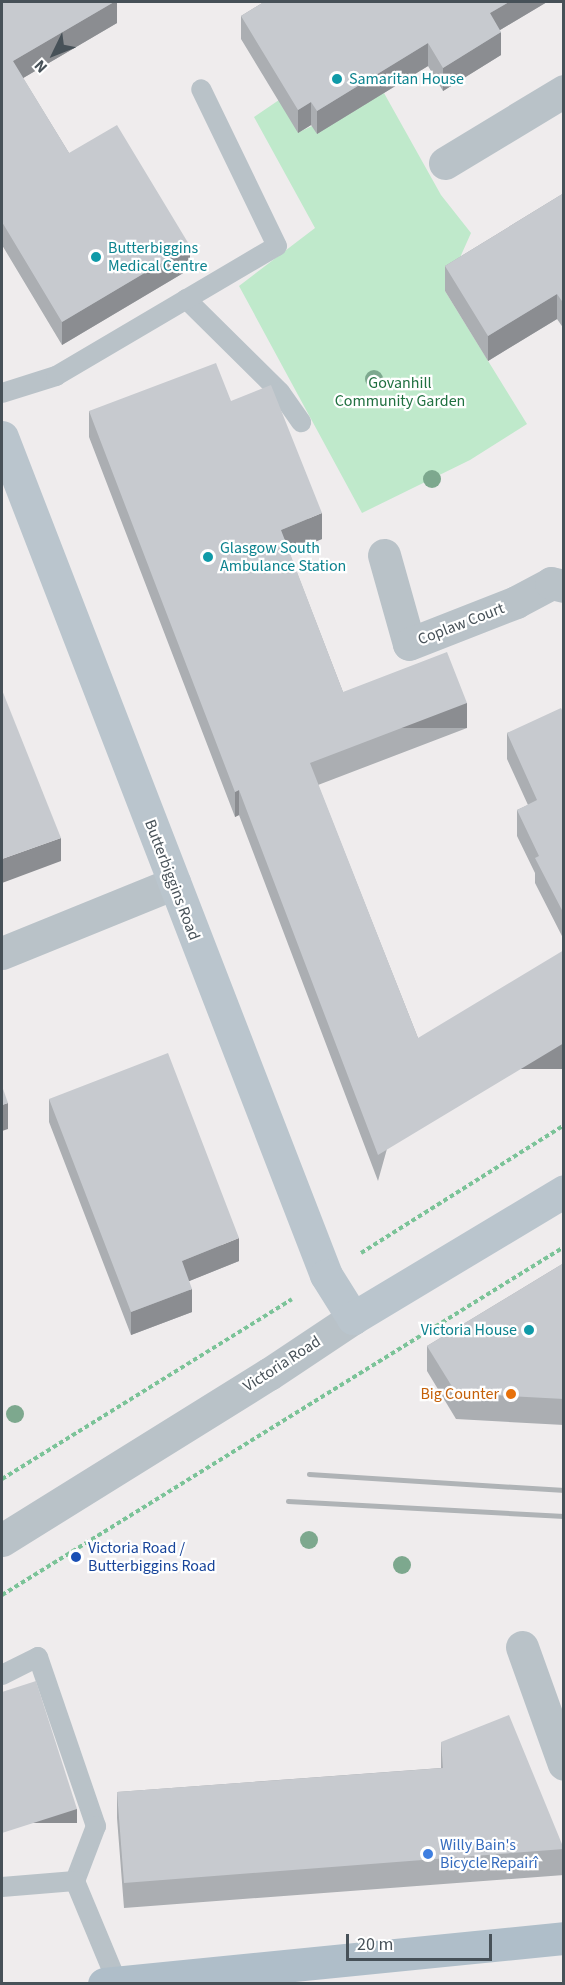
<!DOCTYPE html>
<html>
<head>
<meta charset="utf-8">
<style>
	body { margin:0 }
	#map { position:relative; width:565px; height:1985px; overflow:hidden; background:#efeced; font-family:"Source Sans 3",sans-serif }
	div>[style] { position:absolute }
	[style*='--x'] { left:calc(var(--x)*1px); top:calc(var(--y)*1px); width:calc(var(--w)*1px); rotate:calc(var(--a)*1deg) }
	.green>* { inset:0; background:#bfe9cb }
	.path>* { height:4px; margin-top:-2px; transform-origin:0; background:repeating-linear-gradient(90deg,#7bc398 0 4.5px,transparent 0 7.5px) }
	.lane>* { height:20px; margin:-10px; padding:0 10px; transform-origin:10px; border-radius:10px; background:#b9c2c8 }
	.street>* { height:33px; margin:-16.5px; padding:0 16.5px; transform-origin:16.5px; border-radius:16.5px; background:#b9c2c8 }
	.secondary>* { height:33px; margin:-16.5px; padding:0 16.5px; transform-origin:16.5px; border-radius:16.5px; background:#bac5cd }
	.primary>* { height:33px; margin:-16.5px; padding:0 16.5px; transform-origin:16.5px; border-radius:16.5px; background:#afbec9 }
	.rail>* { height:4.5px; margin:-2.25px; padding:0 2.25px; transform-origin:2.25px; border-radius:2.25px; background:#afb3b6 }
	.trees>* { width:18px; height:18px; margin:-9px; border-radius:50%; background:#7da88e }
	.wall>* { inset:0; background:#abaeb2 }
	.shaded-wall>* { inset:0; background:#8b8d91; transform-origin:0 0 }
	.building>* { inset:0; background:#c7cacf }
	.dots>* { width:16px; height:16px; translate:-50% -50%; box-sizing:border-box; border:3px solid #fff; border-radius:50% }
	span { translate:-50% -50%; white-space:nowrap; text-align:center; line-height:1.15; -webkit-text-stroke:4.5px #fff; paint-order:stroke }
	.culture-label { font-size:16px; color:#0d838f }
	.left { translate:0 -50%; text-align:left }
	.right { translate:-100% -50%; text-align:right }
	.park-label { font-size:16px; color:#207040 }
	.street-label { font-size:16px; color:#475158 }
	.food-label { font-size:16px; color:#c56008 }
	.transit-label { font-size:16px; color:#164399 }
	.shop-label { font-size:16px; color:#366cbe }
	.frame { position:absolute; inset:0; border:3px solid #475158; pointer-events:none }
	.north { position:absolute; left:24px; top:24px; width:60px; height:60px; -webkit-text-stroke:4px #fff; paint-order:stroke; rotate:227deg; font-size:16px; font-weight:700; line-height:24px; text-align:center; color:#475158 }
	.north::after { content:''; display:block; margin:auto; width:21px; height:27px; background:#475158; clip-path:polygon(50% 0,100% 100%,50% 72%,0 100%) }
	.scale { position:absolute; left:346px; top:1934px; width:146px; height:27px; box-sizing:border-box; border:3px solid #475158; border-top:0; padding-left:8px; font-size:18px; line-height:21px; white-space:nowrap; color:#475158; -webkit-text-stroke:4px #fff; paint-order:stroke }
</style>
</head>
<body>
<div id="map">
	<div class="green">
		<i style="clip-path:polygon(384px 93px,441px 195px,471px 233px,445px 291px,527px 424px,470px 460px,362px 513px,239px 286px,315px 228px,254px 117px,279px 100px,299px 132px)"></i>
	</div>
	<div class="path">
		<i style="--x:361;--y:1253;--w:240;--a:-32.2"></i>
		<i style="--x:2;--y:1479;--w:341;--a:-31.8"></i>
		<i style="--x:2;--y:1595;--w:661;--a:-31.77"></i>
	</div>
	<div class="lane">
		<i style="--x:186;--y:299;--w:132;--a:44.7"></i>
		<i style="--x:280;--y:392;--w:37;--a:55"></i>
		<i style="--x:2;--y:393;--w:57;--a:-17.5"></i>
		<i style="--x:56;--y:376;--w:256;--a:-30.5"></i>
		<i style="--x:277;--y:246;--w:174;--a:-115.8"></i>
		<i style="--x:2;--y:1675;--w:40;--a:-26.6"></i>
		<i style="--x:38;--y:1657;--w:179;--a:71.1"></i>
		<i style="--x:96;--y:1826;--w:59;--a:110.9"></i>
		<i style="--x:2;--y:1887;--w:73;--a:-4.7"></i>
		<i style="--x:75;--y:1881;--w:109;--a:67.4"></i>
	</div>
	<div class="street">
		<i style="--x:445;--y:163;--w:139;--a:-31.2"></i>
		<i style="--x:384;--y:555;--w:92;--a:74.3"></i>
		<i style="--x:409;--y:644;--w:115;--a:-21.4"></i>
		<i style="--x:516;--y:602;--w:40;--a:-28"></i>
		<i style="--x:551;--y:583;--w:13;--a:13"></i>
		<i style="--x:2;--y:953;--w:186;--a:-22.1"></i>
		<i style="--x:2;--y:1540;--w:314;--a:-31.9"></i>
		<i style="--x:269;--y:1374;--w:101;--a:-33.7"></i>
		<i style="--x:522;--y:1647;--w:124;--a:70.3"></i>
	</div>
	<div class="secondary">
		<i style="--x:2;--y:437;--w:898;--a:68.86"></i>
		<i style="--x:326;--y:1275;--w:51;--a:57.9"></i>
		<i style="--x:353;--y:1318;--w:246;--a:-31"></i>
	</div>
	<div class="primary">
		<i style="--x:104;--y:1984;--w:462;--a:-5.7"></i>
	</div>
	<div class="rail">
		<i style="--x:309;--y:1474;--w:256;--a:3.6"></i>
		<i style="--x:288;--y:1501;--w:276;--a:3.1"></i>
	</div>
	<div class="trees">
		<i style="left:374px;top:379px"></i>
		<i style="left:432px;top:479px"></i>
		<i style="left:15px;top:1414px"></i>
		<i style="left:309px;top:1540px"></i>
		<i style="left:402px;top:1565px"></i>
	</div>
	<div class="wall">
		<i style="clip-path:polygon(2px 2px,117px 2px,117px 23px,23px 78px,69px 153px,190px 269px,62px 345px,2px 245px)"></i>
		<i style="clip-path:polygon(264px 2px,547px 2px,500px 30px,501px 55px,443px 91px,428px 66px,317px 134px,311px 125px,298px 133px,241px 39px,241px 16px)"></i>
		<i style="clip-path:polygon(564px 193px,564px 329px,557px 319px,488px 361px,445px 291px,445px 266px)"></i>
		<i style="clip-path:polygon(231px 401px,322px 539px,289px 552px,343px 692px,467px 728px,318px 785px,418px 1038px,378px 1181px,239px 815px,235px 817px,89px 437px,89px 411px)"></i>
		<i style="clip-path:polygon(564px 714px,564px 940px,535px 883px,535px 873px,517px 836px,517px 810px,528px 805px,507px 759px,507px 733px)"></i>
		<i style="clip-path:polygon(49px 1099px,239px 1261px,189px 1281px,192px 1312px,131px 1335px,49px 1122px)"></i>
		<i style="clip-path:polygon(564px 1263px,564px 1425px,456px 1419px,427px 1371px,427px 1346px)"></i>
		<i style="clip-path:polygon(441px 1742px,564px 1848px,564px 1875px,124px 1908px,117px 1818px,117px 1792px,441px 1768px)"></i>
	</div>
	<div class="shaded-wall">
		<i style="clip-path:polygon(114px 2px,117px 2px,117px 23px,13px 84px,13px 61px)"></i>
		<i style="clip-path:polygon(509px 2px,547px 2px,490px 36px,490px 13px)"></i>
		<i style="clip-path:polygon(501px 32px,501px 55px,443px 91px,443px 68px)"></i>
		<i style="clip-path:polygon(428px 43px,428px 66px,317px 134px,317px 111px)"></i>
		<i style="clip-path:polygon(311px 102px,311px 125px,298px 133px,298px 110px)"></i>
		<i style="clip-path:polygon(190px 246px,190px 269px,62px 345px,62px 322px)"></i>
		<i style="clip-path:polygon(557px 294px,557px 319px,488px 361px,488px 336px)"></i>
		<i style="clip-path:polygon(322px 513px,322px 539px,281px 555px,281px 530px)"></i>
		<i style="left:467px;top:703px;width:25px;height:168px;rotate:90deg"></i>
		<i style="clip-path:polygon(239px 790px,239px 815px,235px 817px,235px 792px)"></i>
		<i style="clip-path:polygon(61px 838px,61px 861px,2px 883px,2px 859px)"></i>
		<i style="left:564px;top:1043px;width:26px;height:217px;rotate:90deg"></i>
		<i style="clip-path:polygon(8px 1103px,8px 1129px,2px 1131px,2px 1105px)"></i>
		<i style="clip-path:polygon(239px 1238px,239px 1261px,182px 1284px,182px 1261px)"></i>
		<i style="clip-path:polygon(192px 1289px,192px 1312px,131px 1335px,131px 1312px)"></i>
		<i style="left:77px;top:1809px;width:14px;height:79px;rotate:90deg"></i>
	</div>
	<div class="building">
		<i style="clip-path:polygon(2px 2px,114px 2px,13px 61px,69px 153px,117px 125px,190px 246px,62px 322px,2px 222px)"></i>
		<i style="clip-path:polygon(264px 2px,509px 2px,490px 13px,501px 32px,443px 68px,428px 43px,317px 111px,311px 102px,298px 110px,241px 16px)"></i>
		<i style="clip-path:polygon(564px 193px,564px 304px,557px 294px,488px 336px,445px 266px)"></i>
		<i style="clip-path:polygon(216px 363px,231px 401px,271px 385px,322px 513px,281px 530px,343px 692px,447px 652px,467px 703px,310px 763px,418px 1038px,564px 950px,564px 1043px,378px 1155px,239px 790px,235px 792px,89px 411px)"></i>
		<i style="clip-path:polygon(2px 690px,61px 838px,2px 859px)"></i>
		<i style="clip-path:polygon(561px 708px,564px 714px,564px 914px,535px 858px,539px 856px,517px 810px,537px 800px,507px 733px)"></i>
		<i style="clip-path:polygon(168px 1053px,239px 1238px,182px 1261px,192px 1289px,131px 1312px,49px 1099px)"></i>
		<i style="clip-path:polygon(2px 1086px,8px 1103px,2px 1105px)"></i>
		<i style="clip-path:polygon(564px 1263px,564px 1399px,456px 1393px,427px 1346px)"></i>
		<i style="clip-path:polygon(36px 1681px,77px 1809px,2px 1833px,2px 1692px)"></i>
		<i style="clip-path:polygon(509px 1715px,564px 1849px,124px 1883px,117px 1792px,443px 1768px,441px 1742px)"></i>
	</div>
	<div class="dots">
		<i style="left:337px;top:79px;background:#0f9aa8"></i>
		<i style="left:96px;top:257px;background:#0f9aa8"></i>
		<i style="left:208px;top:557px;background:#0f9aa8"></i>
		<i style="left:529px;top:1330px;background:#0f9aa8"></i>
		<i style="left:511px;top:1394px;background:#e8710a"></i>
		<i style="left:76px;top:1557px;background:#1a4fb4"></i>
		<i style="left:428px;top:1854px;background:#3f7fe0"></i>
	</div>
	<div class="culture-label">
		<span class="left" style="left:349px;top:79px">Samaritan House</span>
		<span class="left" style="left:108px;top:257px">Butterbiggins<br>Medical Centre</span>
		<span class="left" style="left:220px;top:557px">Glasgow South<br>Ambulance Station</span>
		<span class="right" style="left:517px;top:1330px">Victoria House</span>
	</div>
	<div class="park-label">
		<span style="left:400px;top:392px">Govanhill<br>Community Garden</span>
	</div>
	<div class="street-label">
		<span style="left:461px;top:624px;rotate:-21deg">Coplaw Court</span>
		<span style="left:172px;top:880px;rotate:69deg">Butterbiggins Road</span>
		<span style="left:282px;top:1364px;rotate:-33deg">Victoria Road</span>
	</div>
	<div class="food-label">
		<span class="right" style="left:499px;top:1394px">Big Counter</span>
	</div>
	<div class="transit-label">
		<span class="left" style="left:88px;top:1557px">Victoria Road /<br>Butterbiggins Road</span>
	</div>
	<div class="shop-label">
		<span class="left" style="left:440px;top:1854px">Willy Bain's<br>Bicycle Repairî</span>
	</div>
	<div class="frame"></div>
	<div class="north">N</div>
	<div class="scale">20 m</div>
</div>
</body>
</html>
